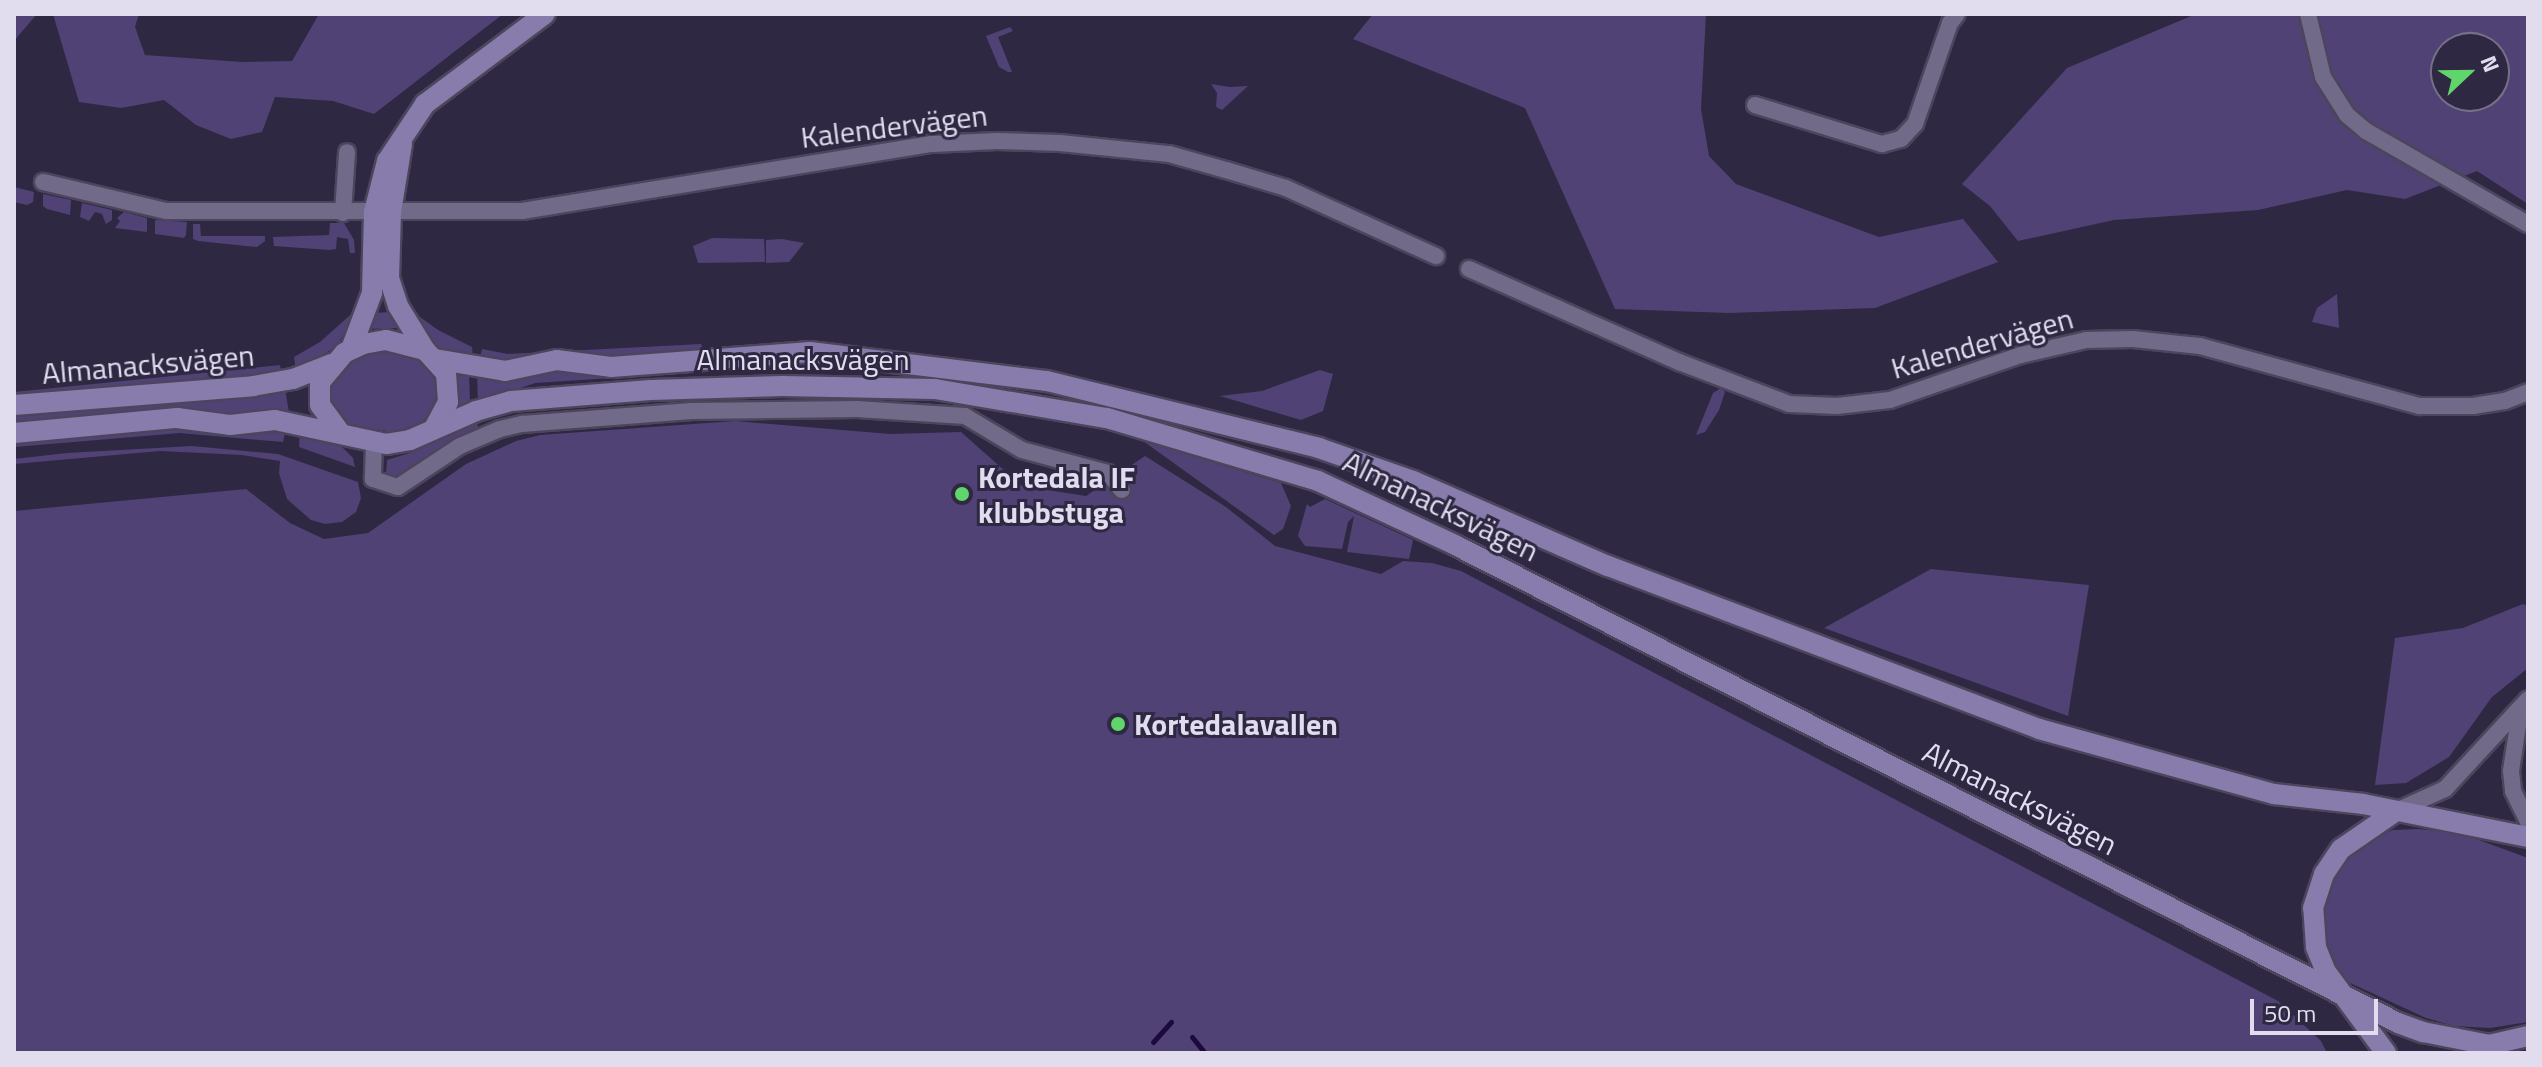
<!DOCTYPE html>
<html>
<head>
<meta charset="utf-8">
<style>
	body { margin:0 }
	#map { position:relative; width:2542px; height:1067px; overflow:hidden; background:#2f2842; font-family:"Titillium Web",sans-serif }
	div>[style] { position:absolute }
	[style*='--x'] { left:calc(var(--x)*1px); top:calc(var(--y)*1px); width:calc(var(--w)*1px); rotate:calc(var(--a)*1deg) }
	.green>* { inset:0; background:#504274 }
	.stream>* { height:5px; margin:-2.5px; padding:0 2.5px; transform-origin:2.5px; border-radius:2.5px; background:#1e093e }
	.roads { filter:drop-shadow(2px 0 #4c455c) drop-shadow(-2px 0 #4c455c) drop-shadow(0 2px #4c455c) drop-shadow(0 -2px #4c455c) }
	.street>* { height:16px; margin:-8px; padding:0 8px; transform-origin:8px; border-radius:8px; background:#716a89 }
	.secondary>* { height:20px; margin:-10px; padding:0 10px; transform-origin:10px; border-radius:10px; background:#887cac }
	.dots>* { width:22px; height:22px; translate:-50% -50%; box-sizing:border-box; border:4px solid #2f2842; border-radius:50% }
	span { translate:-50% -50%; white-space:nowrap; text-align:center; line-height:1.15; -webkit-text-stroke:6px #2f2842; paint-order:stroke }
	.street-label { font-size:30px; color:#e1ddef }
	.poi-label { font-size:30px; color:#e1ddef; font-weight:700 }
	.left { translate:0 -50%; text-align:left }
	.frame { position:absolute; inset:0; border:16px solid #e1ddef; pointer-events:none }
	.north { position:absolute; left:2430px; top:32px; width:80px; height:80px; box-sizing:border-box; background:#2f2842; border:2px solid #767087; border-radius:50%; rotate:68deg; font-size:22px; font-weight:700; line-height:32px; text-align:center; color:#e1ddef }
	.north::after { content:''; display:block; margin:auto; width:28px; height:36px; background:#60d56b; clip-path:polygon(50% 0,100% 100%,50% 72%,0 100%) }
	.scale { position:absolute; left:2250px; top:999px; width:128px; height:36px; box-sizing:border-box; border:4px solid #e1ddef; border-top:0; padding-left:10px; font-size:24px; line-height:28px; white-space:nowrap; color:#e1ddef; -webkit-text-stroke:6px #2f2842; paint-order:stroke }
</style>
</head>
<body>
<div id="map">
	<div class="green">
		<i style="clip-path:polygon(14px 14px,37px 14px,14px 41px)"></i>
		<i style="clip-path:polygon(53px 14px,139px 14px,135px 27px,145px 55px,242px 62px,292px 61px,319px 14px,503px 14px,374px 114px,333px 101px,275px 97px,262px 132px,231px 139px,196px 125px,164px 100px,121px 108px,79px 102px)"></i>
		<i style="clip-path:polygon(1373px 14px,1706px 14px,1701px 109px,1709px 156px,1736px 184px,1879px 237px,1963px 219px,1998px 262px,1875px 308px,1730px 313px,1615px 309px,1525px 108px,1353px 39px)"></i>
		<i style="clip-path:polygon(evenodd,2196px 14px,2528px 14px,2528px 204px,2477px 171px,2405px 199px,2347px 190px,2258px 210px,2114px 220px,2018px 241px,1990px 206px,1962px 184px,2067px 68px,2196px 14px,2446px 48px,2494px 48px,2494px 96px,2446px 96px,2446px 48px)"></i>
		<i style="clip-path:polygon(1010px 27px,1013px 31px,998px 37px,1012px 72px,1008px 72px,999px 67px,986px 36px)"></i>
		<i style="clip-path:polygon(1211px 84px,1230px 87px,1248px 86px,1222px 110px,1216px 107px,1217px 93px)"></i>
		<i style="clip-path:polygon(14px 187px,34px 192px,33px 202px,27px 205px,14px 202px)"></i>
		<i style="clip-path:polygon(43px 194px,71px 200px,70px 215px,47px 209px,43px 206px)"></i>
		<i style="clip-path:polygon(82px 203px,112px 210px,112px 220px,106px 224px,102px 214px,95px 212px,89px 221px,80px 217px)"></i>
		<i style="clip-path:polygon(124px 212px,147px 218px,147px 232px,115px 228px,120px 221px,117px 218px)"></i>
		<i style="clip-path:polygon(155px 220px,187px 222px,186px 235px,184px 238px,155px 234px)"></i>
		<i style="clip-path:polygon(330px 223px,344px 223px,354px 240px,355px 253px,350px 253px,348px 239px,337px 237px,336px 249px,330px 250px,274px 246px,273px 237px,329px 235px)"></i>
		<i style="clip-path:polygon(193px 224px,200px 224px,201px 236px,265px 236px,265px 241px,257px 247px,198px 241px,193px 239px)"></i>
		<i style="clip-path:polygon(712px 238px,764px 239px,765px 262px,698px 263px,693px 246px)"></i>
		<i style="clip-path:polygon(782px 239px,804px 243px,789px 262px,766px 263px,766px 240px)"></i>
		<i style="clip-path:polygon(2337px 294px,2339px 328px,2312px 322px,2317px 308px)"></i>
		<i style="clip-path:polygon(358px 308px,337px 346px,296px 371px,294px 357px,320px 342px)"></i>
		<i style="clip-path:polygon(392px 312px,398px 328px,368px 329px,372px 313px)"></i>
		<i style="clip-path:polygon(413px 312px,438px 330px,472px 347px,473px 357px,447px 352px,435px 345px,409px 314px)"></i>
		<i style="clip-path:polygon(701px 344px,703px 348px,623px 360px,513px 364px,480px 358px,482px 349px,508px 354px)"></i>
		<i style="clip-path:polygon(391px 352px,418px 358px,435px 374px,438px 400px,432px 413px,420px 423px,394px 432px,347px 425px,331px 404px,331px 381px,349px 362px,370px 354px)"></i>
		<i style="clip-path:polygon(280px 365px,282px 375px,273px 377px,223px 376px,14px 396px,14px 392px)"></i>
		<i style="clip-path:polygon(540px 370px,663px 372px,674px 374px,535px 383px,478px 403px,477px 375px)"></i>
		<i style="clip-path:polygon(1320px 370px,1333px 374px,1323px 411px,1301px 420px,1220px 396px,1262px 391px)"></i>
		<i style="clip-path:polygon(458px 371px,469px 373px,470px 405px,459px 410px)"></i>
		<i style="clip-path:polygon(285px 388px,289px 413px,237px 418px,123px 412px,14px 422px,14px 416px,233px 398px)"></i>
		<i style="clip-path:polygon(1721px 388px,1725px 392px,1719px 410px,1705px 432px,1696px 435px,1713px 393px)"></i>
		<i style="clip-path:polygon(475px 417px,479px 430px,444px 446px,407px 474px,393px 480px,386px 475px,387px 460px,419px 450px,448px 428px)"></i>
		<i style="clip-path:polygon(735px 421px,890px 434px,961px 432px,1022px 486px,1086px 496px,1145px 456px,1226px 507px,1275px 546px,1381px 574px,1403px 561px,1432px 563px,1461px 571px,2278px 1001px,2321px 1041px,2327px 1053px,14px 1053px,14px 511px,246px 489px,290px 523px,324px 539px,368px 533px,466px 464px,516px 441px,540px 435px)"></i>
		<i style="clip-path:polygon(147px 427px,286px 428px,283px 442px,180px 433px,14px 447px,14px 442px)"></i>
		<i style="clip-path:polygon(300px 430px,335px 440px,353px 458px,355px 467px,299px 447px)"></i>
		<i style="clip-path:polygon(1143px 441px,1281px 483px,1291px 506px,1283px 529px,1274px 535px)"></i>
		<i style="clip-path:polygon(192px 446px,278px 454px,358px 482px,361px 498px,356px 512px,342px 522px,325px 524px,311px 520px,287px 499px,279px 473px,280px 461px,242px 455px,160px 451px,14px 464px,14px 459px,67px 453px)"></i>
		<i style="clip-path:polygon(1325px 499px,1413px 540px,1409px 559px,1347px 552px,1354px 516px,1348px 522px,1342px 549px,1305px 546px,1298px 536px,1307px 504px,1310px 507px)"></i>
		<i style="clip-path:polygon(1931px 569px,2089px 585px,2068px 716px,1824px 628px)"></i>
		<i style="clip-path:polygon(2523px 604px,2528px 606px,2528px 668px,2492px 697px,2449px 757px,2406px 783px,2375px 785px,2395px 638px,2463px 628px)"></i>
		<i style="clip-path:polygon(2419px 829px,2460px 833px,2528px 858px,2528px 1022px,2490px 1028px,2454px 1026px,2426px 1018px,2348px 982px,2330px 961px,2323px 944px,2322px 897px,2346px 857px,2365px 841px,2393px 830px)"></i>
	</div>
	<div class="stream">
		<i style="--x:1192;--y:1037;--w:21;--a:51"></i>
		<i style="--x:1153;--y:1042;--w:27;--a:-48"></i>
	</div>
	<div class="roads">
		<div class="street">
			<i style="--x:2308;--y:14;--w:65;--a:76.6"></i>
			<i style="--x:2323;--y:77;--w:45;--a:57.7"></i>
			<i style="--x:2347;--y:115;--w:25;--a:40"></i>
			<i style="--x:2366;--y:131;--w:187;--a:29.9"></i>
			<i style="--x:1755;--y:105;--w:133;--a:17.1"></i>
			<i style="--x:1882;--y:144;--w:20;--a:-15"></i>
			<i style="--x:1901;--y:139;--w:21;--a:-47"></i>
			<i style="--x:1915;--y:124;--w:107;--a:-70.9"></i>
			<i style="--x:1950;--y:23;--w:11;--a:-52"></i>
			<i style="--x:43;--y:182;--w:126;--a:13.3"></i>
			<i style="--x:166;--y:211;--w:356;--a:0"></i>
			<i style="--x:522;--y:211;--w:415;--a:-9.3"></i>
			<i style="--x:932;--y:144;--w:65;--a:-2.6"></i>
			<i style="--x:997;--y:141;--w:63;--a:1.8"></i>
			<i style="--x:1060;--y:143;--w:110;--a:5.8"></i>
			<i style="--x:1169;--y:154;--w:59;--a:15.7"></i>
			<i style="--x:1226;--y:170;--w:63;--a:16.7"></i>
			<i style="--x:1286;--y:188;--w:165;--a:24.4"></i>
			<i style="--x:343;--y:213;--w:61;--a:-86.2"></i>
			<i style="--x:1469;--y:269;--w:230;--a:23.9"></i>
			<i style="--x:1679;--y:362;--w:118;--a:20.9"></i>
			<i style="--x:1789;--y:404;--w:48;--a:2.4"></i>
			<i style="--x:1837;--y:406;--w:53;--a:-6.5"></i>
			<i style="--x:1890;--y:400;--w:139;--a:-19"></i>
			<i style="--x:2021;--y:355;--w:67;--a:-13"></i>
			<i style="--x:2086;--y:340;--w:47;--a:-1.2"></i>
			<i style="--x:2133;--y:339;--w:67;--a:6"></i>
			<i style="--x:2200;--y:346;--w:228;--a:15.3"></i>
			<i style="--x:2420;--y:406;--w:53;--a:0"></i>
			<i style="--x:2473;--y:406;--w:32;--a:-9"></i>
			<i style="--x:2505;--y:401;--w:25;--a:-21"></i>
			<i style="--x:374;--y:444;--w:35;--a:92"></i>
			<i style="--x:373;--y:479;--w:26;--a:18"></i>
			<i style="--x:398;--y:487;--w:74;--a:-33.5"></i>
			<i style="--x:460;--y:446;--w:43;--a:-23"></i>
			<i style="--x:500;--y:429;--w:23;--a:-13"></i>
			<i style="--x:522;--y:424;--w:170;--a:-4.4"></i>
			<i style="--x:692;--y:411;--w:165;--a:-0.7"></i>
			<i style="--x:857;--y:409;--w:108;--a:3.7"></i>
			<i style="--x:965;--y:416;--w:66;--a:30.8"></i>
			<i style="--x:1022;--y:450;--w:89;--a:15"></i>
			<i style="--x:1108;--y:473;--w:22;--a:51"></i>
			<i style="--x:2520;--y:712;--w:60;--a:98.7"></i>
			<i style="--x:2511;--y:771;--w:20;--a:84"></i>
			<i style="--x:2513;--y:791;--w:34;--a:64"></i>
			<i style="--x:2396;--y:811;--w:54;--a:-24.2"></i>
			<i style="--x:2445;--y:789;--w:122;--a:-47.3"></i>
		</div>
		<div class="secondary">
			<i style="--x:402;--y:144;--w:69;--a:99.2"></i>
			<i style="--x:391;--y:212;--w:66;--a:91.7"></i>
			<i style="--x:389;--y:278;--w:29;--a:72"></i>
			<i style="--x:398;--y:306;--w:52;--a:58.5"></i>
			<i style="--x:351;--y:349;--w:60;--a:-69.4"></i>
			<i style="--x:372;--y:293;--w:81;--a:-88.6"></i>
			<i style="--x:374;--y:212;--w:53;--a:-75.7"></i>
			<i style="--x:387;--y:161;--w:69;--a:-56.3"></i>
			<i style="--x:425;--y:104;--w:150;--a:-36.9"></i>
			<i style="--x:435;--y:359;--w:71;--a:9.7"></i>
			<i style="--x:505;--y:371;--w:53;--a:-11.9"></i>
			<i style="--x:557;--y:360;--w:54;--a:7.4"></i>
			<i style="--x:611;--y:367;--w:200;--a:-4.3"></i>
			<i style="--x:810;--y:352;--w:239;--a:7"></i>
			<i style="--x:1047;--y:381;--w:280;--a:13.8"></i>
			<i style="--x:1319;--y:448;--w:100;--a:19.3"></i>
			<i style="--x:1413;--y:481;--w:213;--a:23.6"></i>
			<i style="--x:1608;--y:566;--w:461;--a:20.7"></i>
			<i style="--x:2039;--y:729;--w:244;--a:15.5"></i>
			<i style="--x:2274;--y:794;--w:90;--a:6.4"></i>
			<i style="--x:2363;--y:804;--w:168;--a:11.3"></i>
			<i style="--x:14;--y:405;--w:240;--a:-4.5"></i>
			<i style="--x:253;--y:386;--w:41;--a:-9.9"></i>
			<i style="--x:293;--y:379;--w:41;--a:-21.5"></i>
			<i style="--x:339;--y:431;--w:32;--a:-126"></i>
			<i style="--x:320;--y:405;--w:23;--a:-90"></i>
			<i style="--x:320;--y:382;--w:38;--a:-50"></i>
			<i style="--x:344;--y:353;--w:21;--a:-25"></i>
			<i style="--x:363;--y:344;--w:23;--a:-10"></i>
			<i style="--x:386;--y:340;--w:40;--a:14.4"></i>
			<i style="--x:425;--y:350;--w:31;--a:48"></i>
			<i style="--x:446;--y:373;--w:29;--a:86"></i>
			<i style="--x:448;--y:402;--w:30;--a:118"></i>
			<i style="--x:14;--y:433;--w:164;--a:-5.3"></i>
			<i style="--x:177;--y:418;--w:53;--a:7.5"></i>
			<i style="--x:230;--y:425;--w:45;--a:-6.3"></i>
			<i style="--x:275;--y:420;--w:114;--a:12.2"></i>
			<i style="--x:386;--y:444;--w:24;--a:-9"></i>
			<i style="--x:410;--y:440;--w:72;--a:-23.7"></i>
			<i style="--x:476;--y:411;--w:36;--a:-16"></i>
			<i style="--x:511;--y:401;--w:140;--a:-4.5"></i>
			<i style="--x:651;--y:390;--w:131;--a:-1.7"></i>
			<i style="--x:782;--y:386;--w:153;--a:1.1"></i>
			<i style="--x:935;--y:389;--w:174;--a:9.6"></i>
			<i style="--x:1107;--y:418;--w:220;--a:16.6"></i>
			<i style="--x:1318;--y:481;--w:151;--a:25"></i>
			<i style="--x:1455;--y:545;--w:1057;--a:26.88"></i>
			<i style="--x:2398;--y:1023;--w:27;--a:20"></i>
			<i style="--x:2423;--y:1032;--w:67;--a:11.1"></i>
			<i style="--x:2489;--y:1045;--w:40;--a:-13"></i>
			<i style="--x:2386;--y:1053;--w:101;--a:-126.5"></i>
			<i style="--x:2326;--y:972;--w:27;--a:-112"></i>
			<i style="--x:2316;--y:947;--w:39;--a:-94"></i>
			<i style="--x:2313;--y:908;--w:36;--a:-72"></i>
			<i style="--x:2324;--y:874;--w:30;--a:-56"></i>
			<i style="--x:2341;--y:849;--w:67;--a:-34.6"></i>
		</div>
	</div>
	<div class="dots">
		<i style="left:962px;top:494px;background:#60d56b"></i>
		<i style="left:1118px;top:724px;background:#60d56b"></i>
	</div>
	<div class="street-label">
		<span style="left:894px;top:126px;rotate:-7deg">Kalendervägen</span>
		<span style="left:1982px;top:343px;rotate:-16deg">Kalendervägen</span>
		<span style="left:803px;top:359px">Almanacksvägen</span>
		<span style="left:148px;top:364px;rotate:-5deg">Almanacksvägen</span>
		<span style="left:1441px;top:506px;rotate:26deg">Almanacksvägen</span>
		<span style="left:2020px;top:798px;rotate:27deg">Almanacksvägen</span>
	</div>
	<div class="poi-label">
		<span class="left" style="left:978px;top:494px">Kortedala IF<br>klubbstuga</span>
		<span class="left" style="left:1134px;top:724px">Kortedalavallen</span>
	</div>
	<div class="frame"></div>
	<div class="north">N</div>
	<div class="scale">50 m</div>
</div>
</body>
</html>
